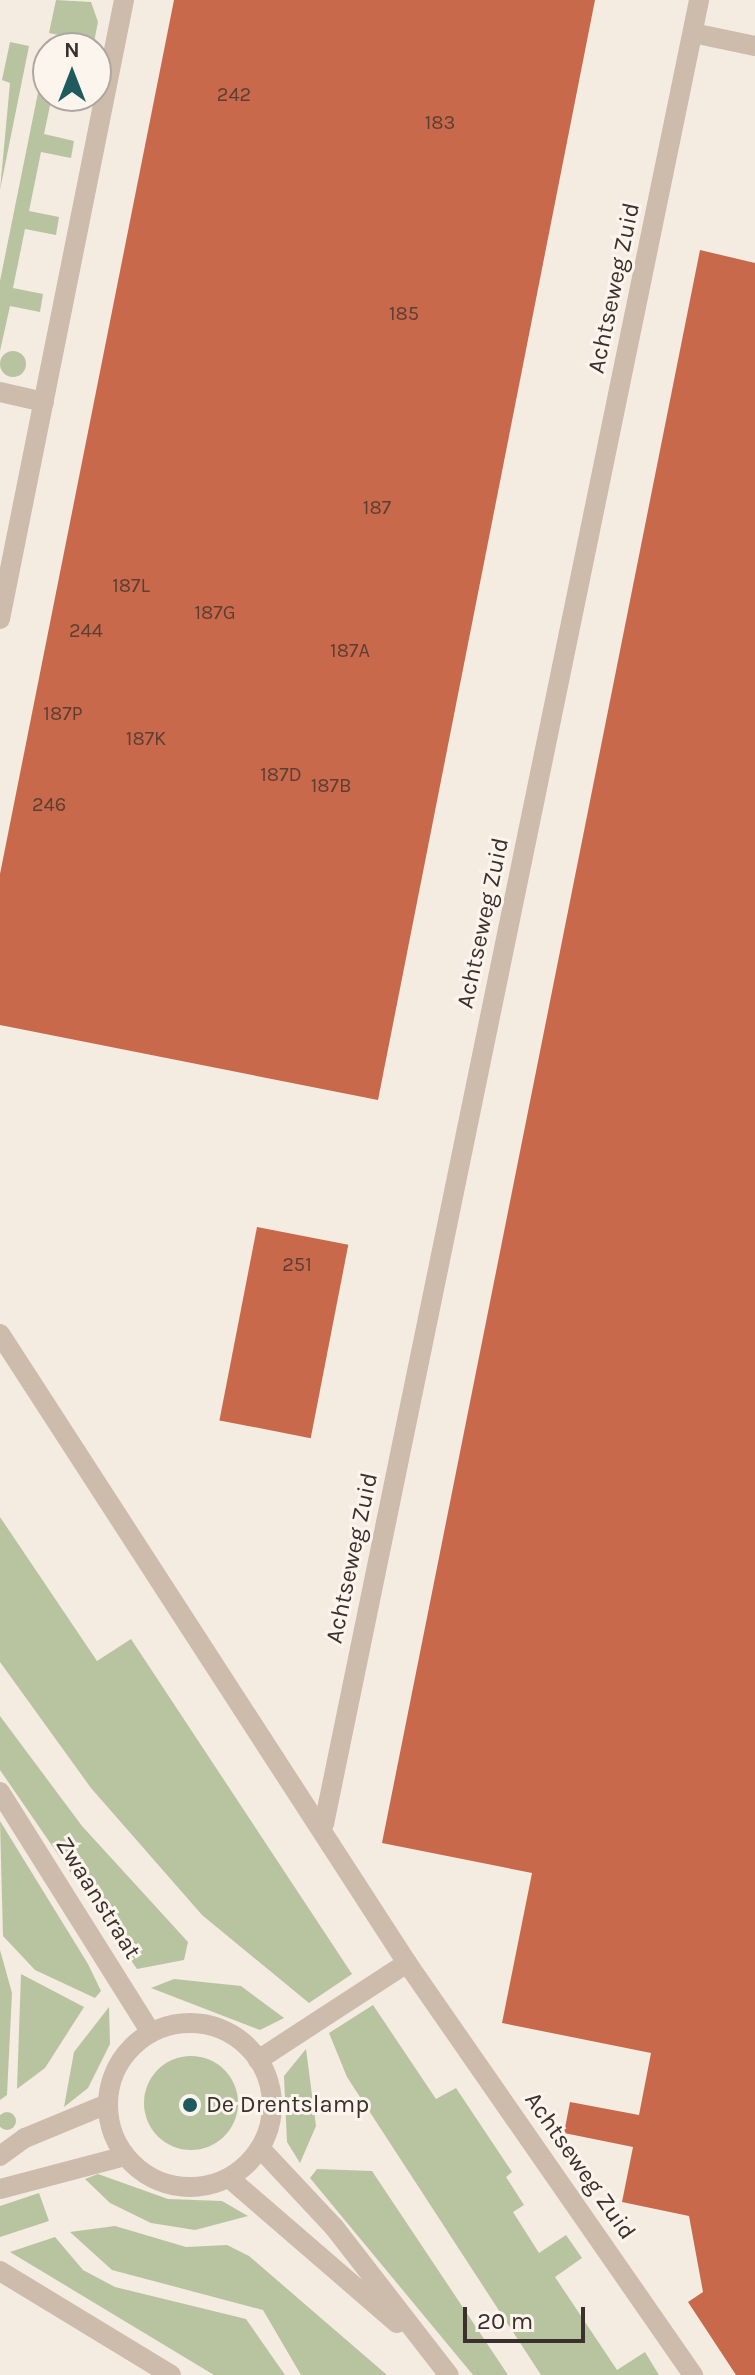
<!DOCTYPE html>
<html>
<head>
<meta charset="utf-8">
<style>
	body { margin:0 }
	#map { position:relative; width:755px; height:2375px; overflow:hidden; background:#f4ebe1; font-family:Karla,sans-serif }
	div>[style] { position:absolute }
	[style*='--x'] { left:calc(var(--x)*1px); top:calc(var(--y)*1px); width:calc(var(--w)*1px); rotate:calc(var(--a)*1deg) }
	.green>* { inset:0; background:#b8c4a0 }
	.round { border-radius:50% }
	.building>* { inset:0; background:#c8694b; transform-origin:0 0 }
	.minor>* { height:20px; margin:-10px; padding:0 10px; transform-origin:10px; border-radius:10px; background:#cdbbac }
	.tertiary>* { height:20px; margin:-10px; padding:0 10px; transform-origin:10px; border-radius:10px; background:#cdbbac }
	.tertiary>.ring { margin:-10px; padding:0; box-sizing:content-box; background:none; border:20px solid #cdbbac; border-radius:50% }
	.dots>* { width:22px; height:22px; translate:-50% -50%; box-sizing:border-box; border:4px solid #fbf5ee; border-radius:50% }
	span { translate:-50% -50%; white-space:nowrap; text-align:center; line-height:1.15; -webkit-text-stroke:6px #fbf5ee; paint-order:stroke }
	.number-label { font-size:20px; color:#5e3e33 }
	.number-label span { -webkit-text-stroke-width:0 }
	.street-label { font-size:24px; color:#3b302b }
	.poi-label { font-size:24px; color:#3b302b }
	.left { translate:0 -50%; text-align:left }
	.north { position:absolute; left:32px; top:32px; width:80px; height:80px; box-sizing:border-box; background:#fbf5ee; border:2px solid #aea6a0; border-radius:50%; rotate:0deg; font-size:22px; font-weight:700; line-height:32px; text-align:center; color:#3b302b }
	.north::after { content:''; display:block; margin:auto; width:28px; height:36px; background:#1f5a5e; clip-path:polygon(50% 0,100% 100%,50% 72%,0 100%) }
	.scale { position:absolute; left:463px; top:2307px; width:122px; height:36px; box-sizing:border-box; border:4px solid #3b302b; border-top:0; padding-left:10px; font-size:24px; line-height:28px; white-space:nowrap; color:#3b302b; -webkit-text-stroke:6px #fbf5ee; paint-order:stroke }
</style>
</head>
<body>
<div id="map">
	<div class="green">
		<i style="clip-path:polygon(56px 0,91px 2px,98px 22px,94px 42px,49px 33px)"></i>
		<i style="clip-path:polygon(10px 42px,29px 46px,0 190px,10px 83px,2px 80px)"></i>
		<i style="clip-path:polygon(44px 63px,52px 96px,44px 134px,74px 141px,71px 158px,41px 152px,29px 211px,59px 217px,56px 235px,25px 229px,13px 288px,43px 294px,40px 312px,10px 306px,0 351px,0 281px)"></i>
		<i class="round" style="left:0;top:351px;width:26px;height:26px"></i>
		<i style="clip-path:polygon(0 1517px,97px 1661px,131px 1639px,352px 1974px,309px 2003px,202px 1915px,91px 1788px,0 1662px)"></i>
		<i style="clip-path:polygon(0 1716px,82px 1826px,188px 1942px,184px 1960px,137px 1969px,0 1770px)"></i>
		<i style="clip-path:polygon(0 1821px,88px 1964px,101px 1991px,95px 1998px,35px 1970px,3px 1936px)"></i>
		<i style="clip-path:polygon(0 1950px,12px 1993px,7px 2095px,0 2100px)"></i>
		<i style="clip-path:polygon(21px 1974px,84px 2007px,45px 2068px,17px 2089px)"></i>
		<i style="clip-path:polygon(174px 1979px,241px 1986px,284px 2018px,260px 2030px,151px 1988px)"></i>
		<i style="clip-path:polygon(373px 2005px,436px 2099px,456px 2088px,512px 2172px,506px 2177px,524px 2205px,513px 2212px,539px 2253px,566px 2235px,582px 2258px,555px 2277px,617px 2370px,645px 2352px,659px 2375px,541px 2375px,347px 2077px,329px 2033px)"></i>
		<i style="clip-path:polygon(109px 2007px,110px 2044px,88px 2088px,64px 2107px,74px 2052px)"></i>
		<i style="clip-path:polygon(306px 2049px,316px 2126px,300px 2163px,287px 2142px,284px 2076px)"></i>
		<i class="round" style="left:144px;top:2056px;width:94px;height:94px"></i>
		<i class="round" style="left:-2px;top:2112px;width:18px;height:18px"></i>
		<i style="clip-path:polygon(317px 2169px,372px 2171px,508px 2375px,473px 2375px,310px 2178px)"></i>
		<i style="clip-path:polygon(98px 2174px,168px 2199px,222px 2201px,248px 2216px,195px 2230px,151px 2223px,110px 2203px,85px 2179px)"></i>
		<i style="clip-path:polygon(39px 2193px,49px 2221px,0 2237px,0 2206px)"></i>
		<i style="clip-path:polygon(115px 2226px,186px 2247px,227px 2245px,249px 2256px,387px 2375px,301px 2375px,263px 2310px,112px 2270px,70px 2232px)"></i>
		<i style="clip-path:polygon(55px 2237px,83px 2270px,115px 2287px,246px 2319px,285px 2375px,214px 2375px,10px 2252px)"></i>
	</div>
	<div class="building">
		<i style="clip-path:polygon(174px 0,595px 0,378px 1100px,0 1025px,0 874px)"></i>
		<i style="clip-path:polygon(700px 250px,755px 263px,755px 2375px,736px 2375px,688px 2302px,703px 2292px,689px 2216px,622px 2202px,633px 2147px,564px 2133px,570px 2102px,639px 2115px,651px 2053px,502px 2023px,532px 1873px,382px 1843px)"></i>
		<i style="left:257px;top:1227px;width:93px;height:197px;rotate:11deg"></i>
	</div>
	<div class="minor">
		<i style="--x:693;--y:33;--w:63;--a:11.8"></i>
		<i style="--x:0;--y:392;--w:45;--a:12.8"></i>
		<i style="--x:0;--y:619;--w:631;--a:-78.67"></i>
		<i style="--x:0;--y:1334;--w:749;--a:57.09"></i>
		<i style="--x:407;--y:1963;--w:502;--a:55.23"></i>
		<i style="--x:0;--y:1792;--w:284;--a:57.9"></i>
		<i style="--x:324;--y:1824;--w:1862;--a:-78.38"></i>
		<i style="--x:258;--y:2060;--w:178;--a:-33.1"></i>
		<i style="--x:0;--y:2271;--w:200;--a:31.3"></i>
	</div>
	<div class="tertiary">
		<i class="ring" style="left:108px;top:2023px;width:144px;height:144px"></i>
		<i style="--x:260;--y:2148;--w:108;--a:46.9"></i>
		<i style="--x:334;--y:2227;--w:187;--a:52.2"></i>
		<i style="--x:0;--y:2156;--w:31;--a:-36"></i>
		<i style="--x:25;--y:2138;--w:89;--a:-22.5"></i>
		<i style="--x:229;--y:2178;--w:222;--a:40.8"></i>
		<i style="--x:0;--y:2189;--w:129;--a:-14.8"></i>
	</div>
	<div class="dots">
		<i style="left:190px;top:2105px;background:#1f5a5e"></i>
	</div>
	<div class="number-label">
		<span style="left:234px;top:94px">242</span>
		<span style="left:440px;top:122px">183</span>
		<span style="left:404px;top:313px">185</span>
		<span style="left:377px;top:507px">187</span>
		<span style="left:131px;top:585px">187L</span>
		<span style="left:215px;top:612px">187G</span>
		<span style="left:86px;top:630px">244</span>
		<span style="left:350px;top:650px">187A</span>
		<span style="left:63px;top:713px">187P</span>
		<span style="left:146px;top:738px">187K</span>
		<span style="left:281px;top:774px">187D</span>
		<span style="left:331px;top:785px">187B</span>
		<span style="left:49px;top:804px">246</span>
		<span style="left:297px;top:1264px">251</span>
	</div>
	<div class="street-label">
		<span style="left:614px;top:288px;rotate:-78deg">Achtseweg Zuid</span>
		<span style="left:483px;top:923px;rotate:-78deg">Achtseweg Zuid</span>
		<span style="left:352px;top:1558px;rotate:-78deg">Achtseweg Zuid</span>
		<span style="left:98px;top:1898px;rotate:58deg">Zwaanstraat</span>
		<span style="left:580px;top:2166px;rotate:55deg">Achtseweg Zuid</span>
	</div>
	<div class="poi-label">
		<span class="left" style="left:206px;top:2105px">De Drentslamp</span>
	</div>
	<div class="north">N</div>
	<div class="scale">20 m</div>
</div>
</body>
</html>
